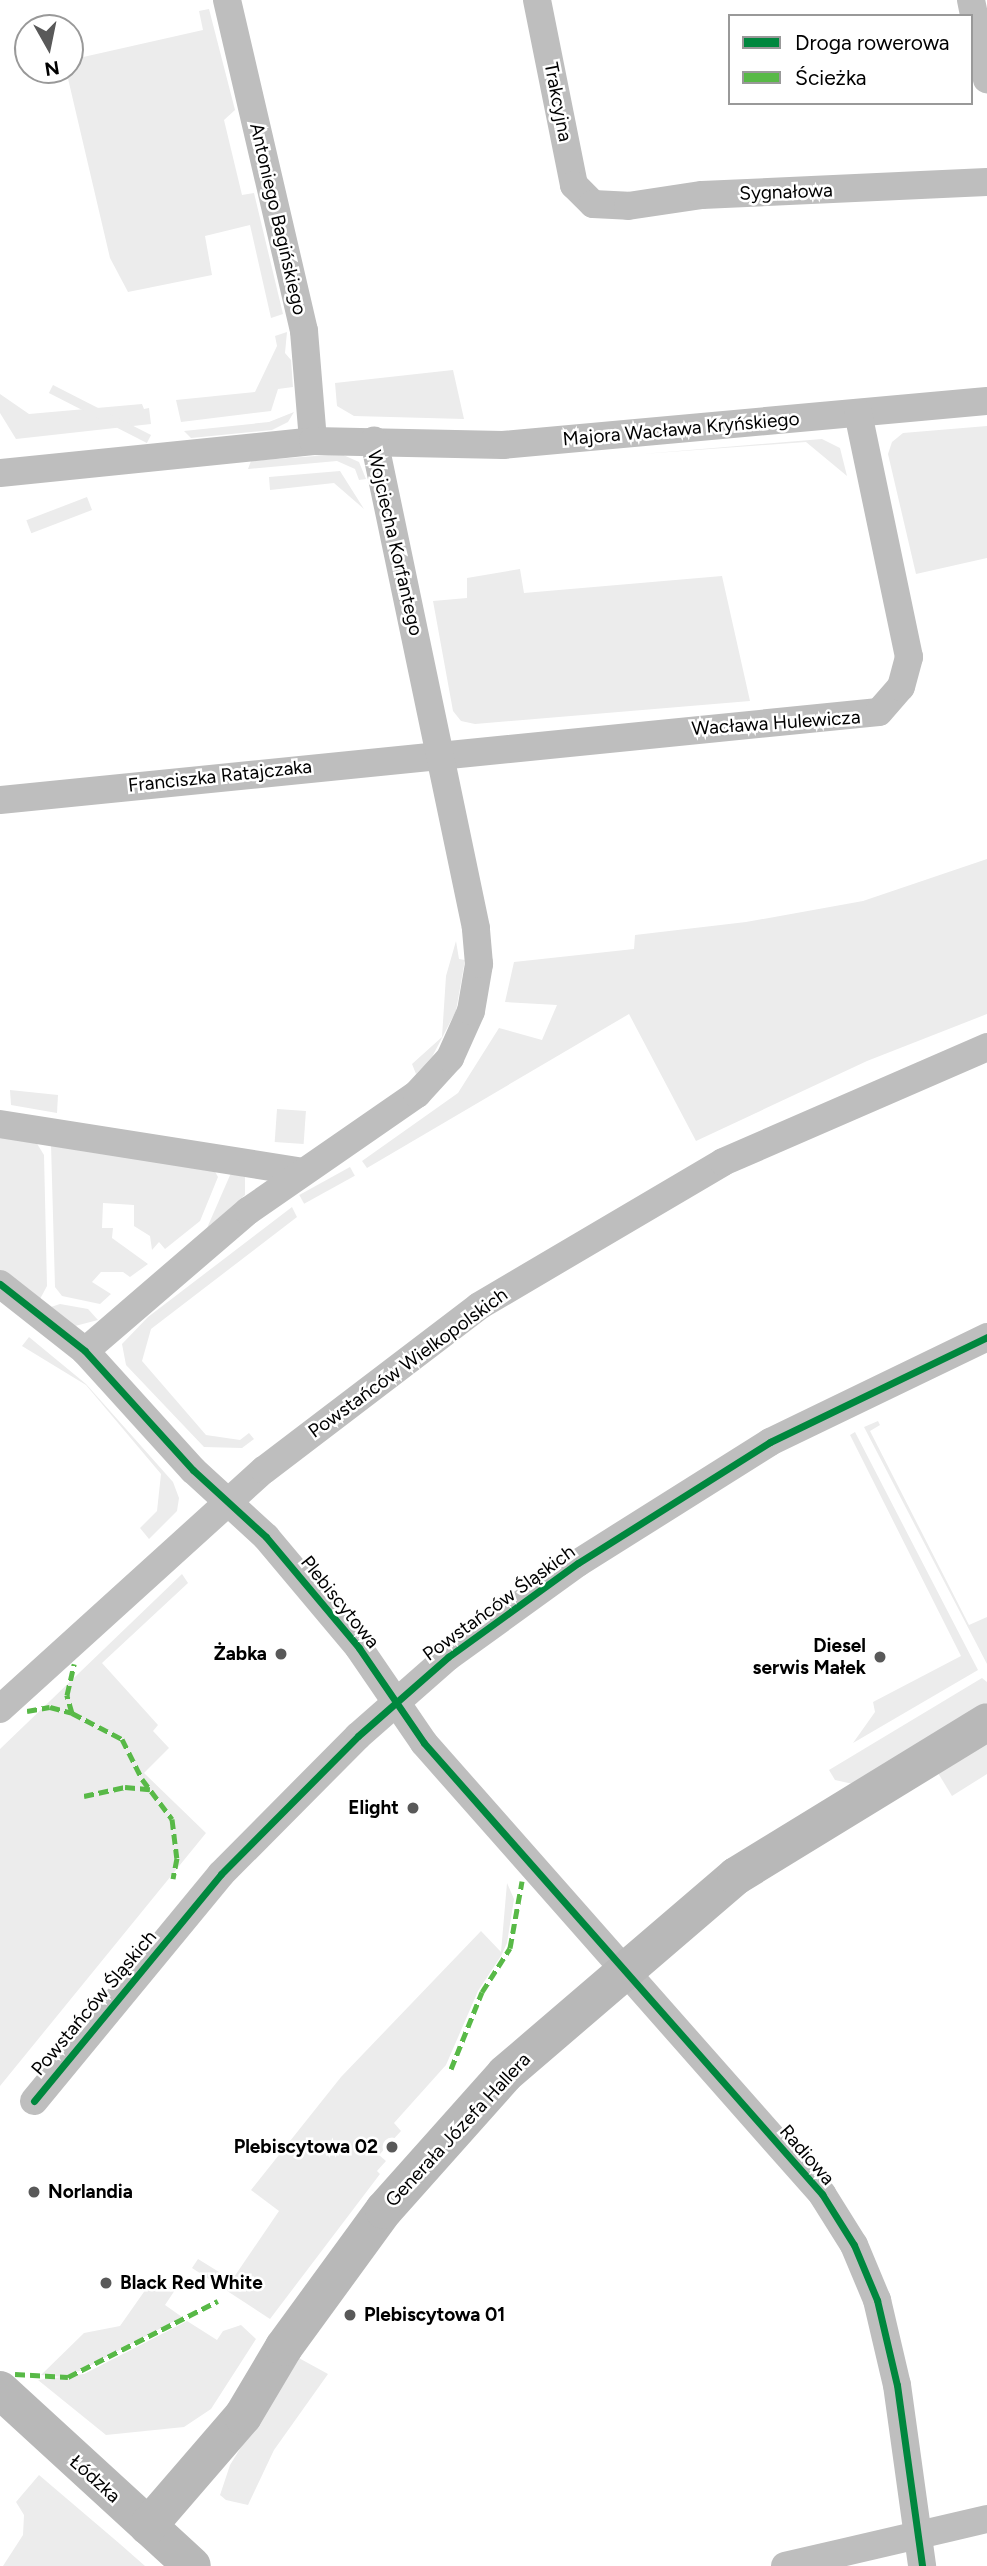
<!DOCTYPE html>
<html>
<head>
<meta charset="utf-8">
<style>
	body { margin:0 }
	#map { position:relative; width:987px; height:2566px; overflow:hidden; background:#fff; font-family:Figtree,sans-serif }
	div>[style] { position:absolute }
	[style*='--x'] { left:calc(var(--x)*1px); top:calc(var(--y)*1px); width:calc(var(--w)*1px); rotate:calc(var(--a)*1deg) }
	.green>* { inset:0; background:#ececec; transform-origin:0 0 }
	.street>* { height:28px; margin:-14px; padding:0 14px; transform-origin:14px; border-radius:14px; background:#bebebe }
	.secondary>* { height:38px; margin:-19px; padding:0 19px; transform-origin:19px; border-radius:19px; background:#b8b8b8 }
	.quiet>* { height:5px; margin-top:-2.5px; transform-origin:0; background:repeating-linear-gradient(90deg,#58b947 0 10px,transparent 0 15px) }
	.cycleway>* { height:7px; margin:-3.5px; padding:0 3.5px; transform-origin:3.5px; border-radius:3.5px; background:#00873e }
	.dots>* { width:19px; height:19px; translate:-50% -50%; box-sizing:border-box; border:4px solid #fff; border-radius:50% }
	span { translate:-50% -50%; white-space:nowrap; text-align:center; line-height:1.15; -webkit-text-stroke:5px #fff; paint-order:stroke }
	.street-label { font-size:19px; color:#000 }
	.poi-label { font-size:19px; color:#000; font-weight:700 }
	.right { translate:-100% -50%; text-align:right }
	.left { translate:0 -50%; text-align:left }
	.legend { position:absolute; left:728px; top:14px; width:245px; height:91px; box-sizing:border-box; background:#fff; border:2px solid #999; margin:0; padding:9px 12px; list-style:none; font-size:21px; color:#000 }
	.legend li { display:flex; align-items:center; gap:14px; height:35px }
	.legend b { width:35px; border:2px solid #999 }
	.north { position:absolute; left:14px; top:14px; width:70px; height:70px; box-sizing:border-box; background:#fff; border:2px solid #999; border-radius:50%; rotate:171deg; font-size:19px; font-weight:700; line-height:28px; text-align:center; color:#000 }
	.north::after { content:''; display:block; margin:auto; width:24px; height:32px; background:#595959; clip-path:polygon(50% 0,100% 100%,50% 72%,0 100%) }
</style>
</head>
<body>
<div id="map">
	<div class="green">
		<i style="clip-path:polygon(209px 9px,235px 110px,224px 120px,242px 195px,254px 193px,283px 314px,271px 318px,250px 225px,205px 236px,212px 275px,128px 292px,110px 258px,66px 70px,70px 70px,70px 60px,203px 30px,199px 11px)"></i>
		<i style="clip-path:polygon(287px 332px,285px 353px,291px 360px,293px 387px,278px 389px,271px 411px,181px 422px,176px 400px,255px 392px,277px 346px,275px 336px)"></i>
		<i style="clip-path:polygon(453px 370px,464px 419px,354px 416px,337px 406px,335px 383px)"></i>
		<i style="clip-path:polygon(0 394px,29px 414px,142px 404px,144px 409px,149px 408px,151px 424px,16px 439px,0 413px)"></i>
		<i style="clip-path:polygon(294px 412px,288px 422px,272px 430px,191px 438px,184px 431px,269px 422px)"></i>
		<i style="clip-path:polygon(987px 426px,987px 558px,916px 574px,888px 454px,892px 442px,903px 433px)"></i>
		<i style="left:151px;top:435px;width:9px;height:110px;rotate:117deg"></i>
		<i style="clip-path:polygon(822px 439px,840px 448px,847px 476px,806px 442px,642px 454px)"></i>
		<i style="clip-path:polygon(341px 454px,359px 462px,366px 479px,359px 480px,355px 469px,337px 461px,248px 469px,251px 461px)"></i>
		<i style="clip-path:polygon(340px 471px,364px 509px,334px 483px,270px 490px,269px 477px)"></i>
		<i style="left:87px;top:497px;width:14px;height:65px;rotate:69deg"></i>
		<i style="clip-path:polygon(520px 569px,524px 593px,722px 576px,750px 701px,475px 724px,461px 721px,453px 711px,433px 601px,467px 598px,467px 578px)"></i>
		<i style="clip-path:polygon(987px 859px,987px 1014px,867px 1061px,696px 1141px,629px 1014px,367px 1168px,362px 1161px,458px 1093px,499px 1028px,542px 1040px,557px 1005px,505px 1002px,514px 962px,634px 949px,635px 935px,746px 922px,863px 901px)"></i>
		<i style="clip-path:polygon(456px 941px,459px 959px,465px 960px,456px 1011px,432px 1057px,416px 1074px,412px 1064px,442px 1037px,446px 976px)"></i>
		<i style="clip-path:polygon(10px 1090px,58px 1095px,57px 1113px,11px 1105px)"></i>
		<i style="left:277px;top:1109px;width:29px;height:33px;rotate:4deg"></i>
		<i style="clip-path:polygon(0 1137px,36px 1142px,44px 1155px,47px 1286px,40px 1299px,0 1271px)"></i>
		<i style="clip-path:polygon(51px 1144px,212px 1166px,218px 1177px,200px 1221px,165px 1249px,159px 1242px,152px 1250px,150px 1236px,134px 1226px,134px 1205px,103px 1203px,102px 1228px,113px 1228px,112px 1238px,148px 1264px,130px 1277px,123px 1272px,101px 1272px,92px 1282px,111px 1294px,100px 1304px,62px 1296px,55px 1287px)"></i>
		<i style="left:350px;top:1167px;width:10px;height:58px;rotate:61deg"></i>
		<i style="clip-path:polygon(231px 1173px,245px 1177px,245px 1195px,207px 1228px)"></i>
		<i style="clip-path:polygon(292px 1207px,297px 1217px,151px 1329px,142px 1361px,206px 1435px,240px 1440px,249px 1433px,254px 1439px,242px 1448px,204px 1447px,126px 1365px,122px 1344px,148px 1317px)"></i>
		<i style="clip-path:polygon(60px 1304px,88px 1309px,98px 1320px,75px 1326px,51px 1307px)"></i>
		<i style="clip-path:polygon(29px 1337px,86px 1384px,173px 1482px,179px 1498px,177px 1511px,149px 1539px,140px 1528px,157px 1511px,161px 1474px,86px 1385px,22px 1346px)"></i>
		<i style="clip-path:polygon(878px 1421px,880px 1425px,870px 1431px,969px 1625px,987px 1617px,987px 1664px,864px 1427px)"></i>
		<i style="clip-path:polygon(855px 1432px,978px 1670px,853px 1743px,875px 1712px,873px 1702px,961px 1656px,850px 1435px)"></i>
		<i style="clip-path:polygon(182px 1574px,188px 1583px,102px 1663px,158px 1725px,153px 1731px,169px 1748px,144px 1773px,206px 1833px,0 2086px,0 1749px)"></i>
		<i style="clip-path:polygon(982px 1678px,987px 1682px,987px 1704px,853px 1784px,835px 1780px,829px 1770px)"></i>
		<i style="clip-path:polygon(987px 1743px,987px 1774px,952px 1796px,938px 1773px)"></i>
		<i style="clip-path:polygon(507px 1883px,514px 1899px,507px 1943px,501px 1956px,478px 1991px,446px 2065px,394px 2123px,401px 2131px,379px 2155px,386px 2161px,377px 2171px,380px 2174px,270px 2319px,192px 2268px,198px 2259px,232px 2280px,279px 2211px,251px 2190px,341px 2077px,481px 1931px,501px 1952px)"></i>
		<i style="clip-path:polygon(153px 2279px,175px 2290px,165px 2305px,182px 2317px,82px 2370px,62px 2377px,41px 2375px,84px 2333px,120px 2326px)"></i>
		<i style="clip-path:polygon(187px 2321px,217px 2340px,223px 2331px,241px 2325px,256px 2339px,211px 2409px,184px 2427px,106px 2435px,38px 2380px,84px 2374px)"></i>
		<i style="clip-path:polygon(297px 2357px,328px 2374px,274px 2450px,248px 2505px,226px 2500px,220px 2495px,230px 2465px)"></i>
		<i style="clip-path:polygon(39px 2475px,120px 2544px,145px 2566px,3px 2566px,23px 2535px,24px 2515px,16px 2502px)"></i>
	</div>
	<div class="street">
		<i style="--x:227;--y:0;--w:340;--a:76.9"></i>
		<i style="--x:304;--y:331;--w:110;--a:85.3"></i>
		<i style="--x:537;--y:0;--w:189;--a:78.7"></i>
		<i style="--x:574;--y:185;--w:27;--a:45"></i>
		<i style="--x:593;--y:204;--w:35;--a:3"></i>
		<i style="--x:628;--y:206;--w:75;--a:-8.5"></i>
		<i style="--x:702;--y:195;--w:285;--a:-2.6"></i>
		<i style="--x:971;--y:0;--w:81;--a:78.6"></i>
		<i style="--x:0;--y:473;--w:315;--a:-5.8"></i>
		<i style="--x:313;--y:441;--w:190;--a:1.2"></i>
		<i style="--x:503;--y:445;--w:486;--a:-5.2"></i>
		<i style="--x:0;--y:800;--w:883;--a:-5.72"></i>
		<i style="--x:879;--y:712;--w:33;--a:-49"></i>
		<i style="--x:901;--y:687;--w:31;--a:-75"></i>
		<i style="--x:909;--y:657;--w:249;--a:-101.8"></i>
		<i style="--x:0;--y:1124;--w:306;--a:9"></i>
		<i style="--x:0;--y:1284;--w:108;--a:38.2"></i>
		<i style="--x:85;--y:1351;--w:161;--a:47.8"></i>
		<i style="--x:193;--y:1470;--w:99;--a:42.5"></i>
		<i style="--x:266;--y:1537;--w:145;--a:50"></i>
		<i style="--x:359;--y:1648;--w:115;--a:55.6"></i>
		<i style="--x:424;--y:1743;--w:602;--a:48.57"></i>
		<i style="--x:822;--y:2194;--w:60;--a:57.9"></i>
		<i style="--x:854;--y:2245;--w:60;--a:67.3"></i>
		<i style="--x:877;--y:2300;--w:87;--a:76.8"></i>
		<i style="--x:897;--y:2385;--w:183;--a:82.1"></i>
		<i style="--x:85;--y:1351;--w:215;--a:-40.7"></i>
		<i style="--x:248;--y:1211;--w:206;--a:-34.7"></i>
		<i style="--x:417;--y:1094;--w:49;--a:-47.5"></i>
		<i style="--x:450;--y:1058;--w:51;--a:-65.9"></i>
		<i style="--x:471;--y:1011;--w:48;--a:-80.3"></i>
		<i style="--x:479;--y:964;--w:36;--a:-95"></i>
		<i style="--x:476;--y:928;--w:498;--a:-101.8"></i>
		<i style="--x:0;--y:1709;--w:356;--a:-42.2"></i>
		<i style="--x:264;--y:1470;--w:270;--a:-37.3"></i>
		<i style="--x:479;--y:1306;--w:283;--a:-30.5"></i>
		<i style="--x:723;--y:1162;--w:288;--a:-23.5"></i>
		<i style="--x:34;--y:2101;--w:294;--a:-50.5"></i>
		<i style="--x:221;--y:1874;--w:194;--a:-45.2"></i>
		<i style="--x:358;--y:1736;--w:120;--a:-41.3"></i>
		<i style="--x:448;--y:1657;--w:160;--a:-35.9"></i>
		<i style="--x:578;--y:1563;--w:227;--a:-32.2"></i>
		<i style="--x:770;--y:1442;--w:241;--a:-25.8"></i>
		<i style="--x:785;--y:2566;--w:207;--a:-13.1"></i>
	</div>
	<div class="secondary">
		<i style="--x:0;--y:2390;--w:260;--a:42.5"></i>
		<i style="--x:148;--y:2526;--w:145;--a:-49.2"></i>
		<i style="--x:243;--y:2416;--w:80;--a:-59.3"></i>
		<i style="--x:284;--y:2347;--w:170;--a:-53.9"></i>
		<i style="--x:384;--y:2210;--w:182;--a:-48.3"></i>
		<i style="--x:505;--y:2074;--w:304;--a:-40.6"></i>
		<i style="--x:736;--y:1876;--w:294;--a:-31.5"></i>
	</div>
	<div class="quiet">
		<i style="--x:27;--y:1711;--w:23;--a:-10"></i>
		<i style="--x:50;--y:1707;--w:23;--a:15"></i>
		<i style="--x:72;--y:1713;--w:19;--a:-106"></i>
		<i style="--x:67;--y:1695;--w:32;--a:-77"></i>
		<i style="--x:72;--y:1713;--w:56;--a:27.5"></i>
		<i style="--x:122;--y:1739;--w:45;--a:63.4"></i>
		<i style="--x:142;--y:1779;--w:50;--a:53.1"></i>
		<i style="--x:172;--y:1819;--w:39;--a:83"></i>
		<i style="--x:177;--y:1858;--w:21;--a:101"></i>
		<i style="--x:84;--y:1796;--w:42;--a:-12.4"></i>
		<i style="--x:125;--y:1787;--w:25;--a:5"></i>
		<i style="--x:451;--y:2069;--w:83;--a:-68.1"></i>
		<i style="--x:482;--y:1992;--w:52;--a:-57.5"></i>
		<i style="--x:510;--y:1948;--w:68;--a:-79.8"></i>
		<i style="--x:15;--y:2374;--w:53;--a:3.2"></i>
		<i style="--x:68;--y:2377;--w:168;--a:-26.9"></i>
	</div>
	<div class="cycleway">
		<i style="--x:0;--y:1284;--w:108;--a:38.2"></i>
		<i style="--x:85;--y:1351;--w:161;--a:47.8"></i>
		<i style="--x:193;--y:1470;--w:99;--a:42.5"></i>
		<i style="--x:266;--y:1537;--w:145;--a:50"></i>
		<i style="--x:359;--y:1648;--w:115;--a:55.6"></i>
		<i style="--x:424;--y:1743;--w:602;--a:48.57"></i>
		<i style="--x:822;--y:2194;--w:60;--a:57.9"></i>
		<i style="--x:854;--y:2245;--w:60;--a:67.3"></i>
		<i style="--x:877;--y:2300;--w:87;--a:76.8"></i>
		<i style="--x:897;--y:2385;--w:183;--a:82.1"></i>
		<i style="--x:34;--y:2101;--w:294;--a:-50.5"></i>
		<i style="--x:221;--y:1874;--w:194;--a:-45.2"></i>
		<i style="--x:358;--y:1736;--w:120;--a:-41.3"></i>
		<i style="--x:448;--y:1657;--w:160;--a:-35.9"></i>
		<i style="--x:578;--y:1563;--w:227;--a:-32.2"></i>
		<i style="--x:770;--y:1442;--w:241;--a:-25.8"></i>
	</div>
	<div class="dots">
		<i style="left:281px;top:1654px;background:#595959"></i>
		<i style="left:880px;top:1657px;background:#595959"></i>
		<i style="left:413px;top:1808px;background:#595959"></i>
		<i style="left:392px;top:2147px;background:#595959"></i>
		<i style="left:34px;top:2192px;background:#595959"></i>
		<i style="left:106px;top:2283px;background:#595959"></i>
		<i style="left:350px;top:2315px;background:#595959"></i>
	</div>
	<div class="street-label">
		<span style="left:558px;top:102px;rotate:79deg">Trakcyjna</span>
		<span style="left:786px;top:192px;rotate:-2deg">Sygnałowa</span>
		<span style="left:278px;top:219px;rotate:77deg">Antoniego Bagińskiego</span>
		<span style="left:681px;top:429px;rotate:-5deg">Majora Wacława Kryńskiego</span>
		<span style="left:395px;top:543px;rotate:77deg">Wojciecha Korfantego</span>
		<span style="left:776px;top:723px;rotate:-4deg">Wacława Hulewicza</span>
		<span style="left:220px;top:776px;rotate:-6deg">Franciszka Ratajczaka</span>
		<span style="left:408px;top:1363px;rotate:-36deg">Powstańców Wielkopolskich</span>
		<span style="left:340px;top:1602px;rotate:51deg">Plebiscytowa</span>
		<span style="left:499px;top:1603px;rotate:-36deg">Powstańców Śląskich</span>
		<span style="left:94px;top:2003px;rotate:-50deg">Powstańców Śląskich</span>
		<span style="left:458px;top:2130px;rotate:-47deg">Generała Józefa Hallera</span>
		<span style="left:807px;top:2155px;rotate:49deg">Radiowa</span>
		<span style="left:95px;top:2479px;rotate:42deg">Łódzka</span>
	</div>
	<div class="poi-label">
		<span class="right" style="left:866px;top:1657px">Diesel<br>serwis Małek</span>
		<span class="right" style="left:267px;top:1654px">Żabka</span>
		<span class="right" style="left:399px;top:1808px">Elight</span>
		<span class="right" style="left:378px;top:2147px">Plebiscytowa 02</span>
		<span class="left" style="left:48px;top:2192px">Norlandia</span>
		<span class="left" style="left:120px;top:2283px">Black Red White</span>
		<span class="left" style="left:364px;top:2315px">Plebiscytowa 01</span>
	</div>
	<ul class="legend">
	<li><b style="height:9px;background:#00873e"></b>Droga rowerowa</li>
	<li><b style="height:9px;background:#58b947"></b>Ścieżka</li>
	</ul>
	<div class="north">N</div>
</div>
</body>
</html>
